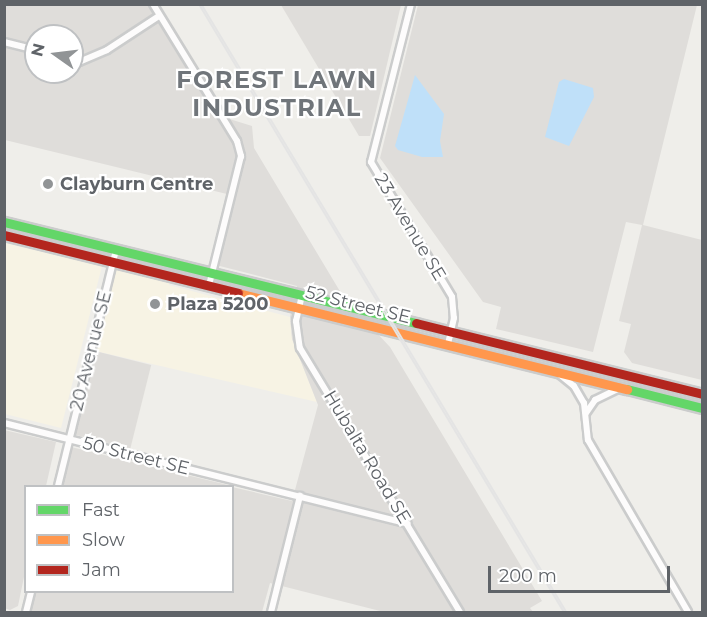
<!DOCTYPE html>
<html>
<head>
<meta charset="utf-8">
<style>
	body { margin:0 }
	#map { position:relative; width:707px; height:617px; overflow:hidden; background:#efeeea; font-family:Montserrat,sans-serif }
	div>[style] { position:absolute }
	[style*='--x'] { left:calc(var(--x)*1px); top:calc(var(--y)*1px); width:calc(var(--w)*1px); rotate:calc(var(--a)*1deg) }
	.commercial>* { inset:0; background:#f7f3e4 }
	.industrial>* { inset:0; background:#dfddda; transform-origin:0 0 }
	.water>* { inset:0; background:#bfe0f9 }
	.roads { filter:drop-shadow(2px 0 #cbcccc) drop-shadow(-2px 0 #cbcccc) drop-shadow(0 2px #cbcccc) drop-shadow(0 -2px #cbcccc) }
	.street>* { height:6px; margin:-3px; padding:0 3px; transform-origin:3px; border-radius:3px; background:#fdfcfc }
	.fast>* { height:9px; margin:-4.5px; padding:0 4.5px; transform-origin:4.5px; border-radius:4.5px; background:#63d668 }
	.slow>* { height:9px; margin:-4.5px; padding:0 4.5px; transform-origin:4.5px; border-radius:4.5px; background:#ff974d }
	.jam>* { height:9px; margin:-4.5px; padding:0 4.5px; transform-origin:4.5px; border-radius:4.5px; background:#b3261e }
	.rail>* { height:4px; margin-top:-2px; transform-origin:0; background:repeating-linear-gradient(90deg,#fff 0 4.5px,#e4e4e4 0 9px); box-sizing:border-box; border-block:2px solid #e4e4e4 }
	.dots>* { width:16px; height:16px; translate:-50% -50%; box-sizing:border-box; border:3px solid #fff; border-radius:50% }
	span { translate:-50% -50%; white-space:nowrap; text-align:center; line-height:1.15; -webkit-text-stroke:4.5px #fff; paint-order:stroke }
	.poi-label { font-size:18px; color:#5f6368; font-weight:700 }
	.left { translate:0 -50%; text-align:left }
	.street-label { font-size:18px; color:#5f6368 }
	.district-label { font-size:24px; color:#70757a; font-weight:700; letter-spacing:1.5px }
	.frame { position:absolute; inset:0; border:6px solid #5f6368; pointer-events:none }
	.legend { position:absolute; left:24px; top:485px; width:210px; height:108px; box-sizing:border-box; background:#fff; border:2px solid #bfc1c3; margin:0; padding:8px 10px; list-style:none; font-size:18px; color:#5f6368 }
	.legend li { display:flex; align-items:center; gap:12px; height:30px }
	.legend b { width:30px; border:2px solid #bfc1c3 }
	.north { position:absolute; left:24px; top:24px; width:60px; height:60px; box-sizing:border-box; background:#fff; border:2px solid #bfc1c3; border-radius:50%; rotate:284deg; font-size:16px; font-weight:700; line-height:24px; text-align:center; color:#5f6368 }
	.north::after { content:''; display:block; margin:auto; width:21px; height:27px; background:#919496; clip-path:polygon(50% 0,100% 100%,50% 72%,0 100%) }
	.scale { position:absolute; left:488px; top:566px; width:182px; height:27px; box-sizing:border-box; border:3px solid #5f6368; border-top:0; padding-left:8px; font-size:18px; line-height:21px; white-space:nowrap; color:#5f6368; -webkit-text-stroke:4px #fff; paint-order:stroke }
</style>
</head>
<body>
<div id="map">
	<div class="commercial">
		<i style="clip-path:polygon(5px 243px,102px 266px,61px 428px,5px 414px)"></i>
		<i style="clip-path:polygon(112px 269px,170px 281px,169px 285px,290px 317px,292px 339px,317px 402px,91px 350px)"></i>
	</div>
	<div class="industrial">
		<i style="clip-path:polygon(evenodd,5px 5px,153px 5px,223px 117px,252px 126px,254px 148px,344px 298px,390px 347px,542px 601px,530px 608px,533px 612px,384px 612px,270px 583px,262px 612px,31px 612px,36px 592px,232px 592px,232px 487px,292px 501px,318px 405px,292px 339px,290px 317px,297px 286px,216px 265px,231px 195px,5px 140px,5px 5px,36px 36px,72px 36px,72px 72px,36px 72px,36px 36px)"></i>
		<i style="clip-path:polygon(281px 5px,401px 5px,370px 136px,359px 136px)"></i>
		<i style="clip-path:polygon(418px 5px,697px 5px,643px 225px,702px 240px,702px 380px,632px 363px,624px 352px,631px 324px,619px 321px,642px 225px,626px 222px,593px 352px,496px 329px,501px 307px,483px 302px,380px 158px)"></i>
		<i style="left:91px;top:350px;width:62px;height:86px;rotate:14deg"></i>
		<i style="clip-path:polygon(4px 430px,56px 442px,46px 486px,26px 486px,25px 572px,18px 606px,10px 610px,4px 608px)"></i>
		<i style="clip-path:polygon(71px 447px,232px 486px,62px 486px)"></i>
	</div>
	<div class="water">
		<i style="clip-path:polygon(415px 75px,444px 114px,440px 141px,443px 157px,422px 157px,398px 150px,395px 146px)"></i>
		<i style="clip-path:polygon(564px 79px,593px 88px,594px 97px,569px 146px,545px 137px,559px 82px)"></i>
	</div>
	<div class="roads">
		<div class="street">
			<i style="--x:153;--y:4;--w:161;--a:58.5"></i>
			<i style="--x:237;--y:141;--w:16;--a:75"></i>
			<i style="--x:241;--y:156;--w:133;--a:103.9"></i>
			<i style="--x:411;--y:4;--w:163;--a:104.2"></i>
			<i style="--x:371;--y:162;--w:157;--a:59"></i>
			<i style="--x:452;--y:297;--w:21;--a:85"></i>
			<i style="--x:454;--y:318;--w:28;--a:103"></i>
			<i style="--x:4;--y:42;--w:33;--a:14"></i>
			<i style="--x:72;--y:60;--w:7;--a:16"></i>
			<i style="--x:79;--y:62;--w:30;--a:-23"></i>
			<i style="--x:107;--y:50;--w:62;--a:-33.2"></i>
			<i style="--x:302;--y:295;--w:27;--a:103"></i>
			<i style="--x:296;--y:321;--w:27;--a:82"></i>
			<i style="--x:300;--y:348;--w:309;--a:58.8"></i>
			<i style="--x:559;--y:374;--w:19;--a:39"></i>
			<i style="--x:574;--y:386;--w:20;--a:60"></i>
			<i style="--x:584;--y:403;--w:37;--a:84"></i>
			<i style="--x:588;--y:440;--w:199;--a:59.8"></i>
			<i style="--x:586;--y:413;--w:16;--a:-55"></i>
			<i style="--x:595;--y:400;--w:28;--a:-26"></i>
			<i style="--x:4;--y:423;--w:416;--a:14"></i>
			<i style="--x:58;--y:486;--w:243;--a:-76.2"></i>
			<i style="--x:26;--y:612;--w:21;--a:-76"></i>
			<i style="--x:271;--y:612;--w:120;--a:-76"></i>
		</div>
		<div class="fast">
			<i style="--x:4;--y:222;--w:424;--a:13.8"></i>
			<i style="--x:627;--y:389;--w:77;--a:14.2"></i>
		</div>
		<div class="slow">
			<i style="--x:238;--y:293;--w:401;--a:13.9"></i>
		</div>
		<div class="jam">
			<i style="--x:4;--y:235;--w:241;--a:13.9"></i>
			<i style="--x:416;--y:323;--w:295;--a:13.9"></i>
		</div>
	</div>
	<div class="rail">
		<i style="--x:200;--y:4;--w:709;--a:59.02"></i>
	</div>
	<div class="dots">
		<i style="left:48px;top:184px;background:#919496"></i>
		<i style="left:155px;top:304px;background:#919496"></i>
	</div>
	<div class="poi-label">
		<span class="left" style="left:60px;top:184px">Clayburn Centre</span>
		<span class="left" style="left:167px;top:304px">Plaza 5200</span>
	</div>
	<div class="street-label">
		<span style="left:410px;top:227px;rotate:59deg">23 Avenue SE</span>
		<span style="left:358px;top:305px;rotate:14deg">52 Street SE</span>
		<span style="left:91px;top:351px;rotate:-76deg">20 Avenue SE</span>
		<span style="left:136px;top:456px;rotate:14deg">50 Street SE</span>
		<span style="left:367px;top:457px;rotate:59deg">Hubalta Road SE</span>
	</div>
	<div class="district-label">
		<span style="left:277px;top:94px">FOREST LAWN<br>INDUSTRIAL</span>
	</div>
	<div class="frame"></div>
	<ul class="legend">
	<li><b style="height:8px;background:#63d668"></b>Fast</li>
	<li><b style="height:8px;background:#ff974d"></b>Slow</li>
	<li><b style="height:8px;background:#b3261e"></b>Jam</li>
	</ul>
	<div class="north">N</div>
	<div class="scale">200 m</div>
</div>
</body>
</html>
